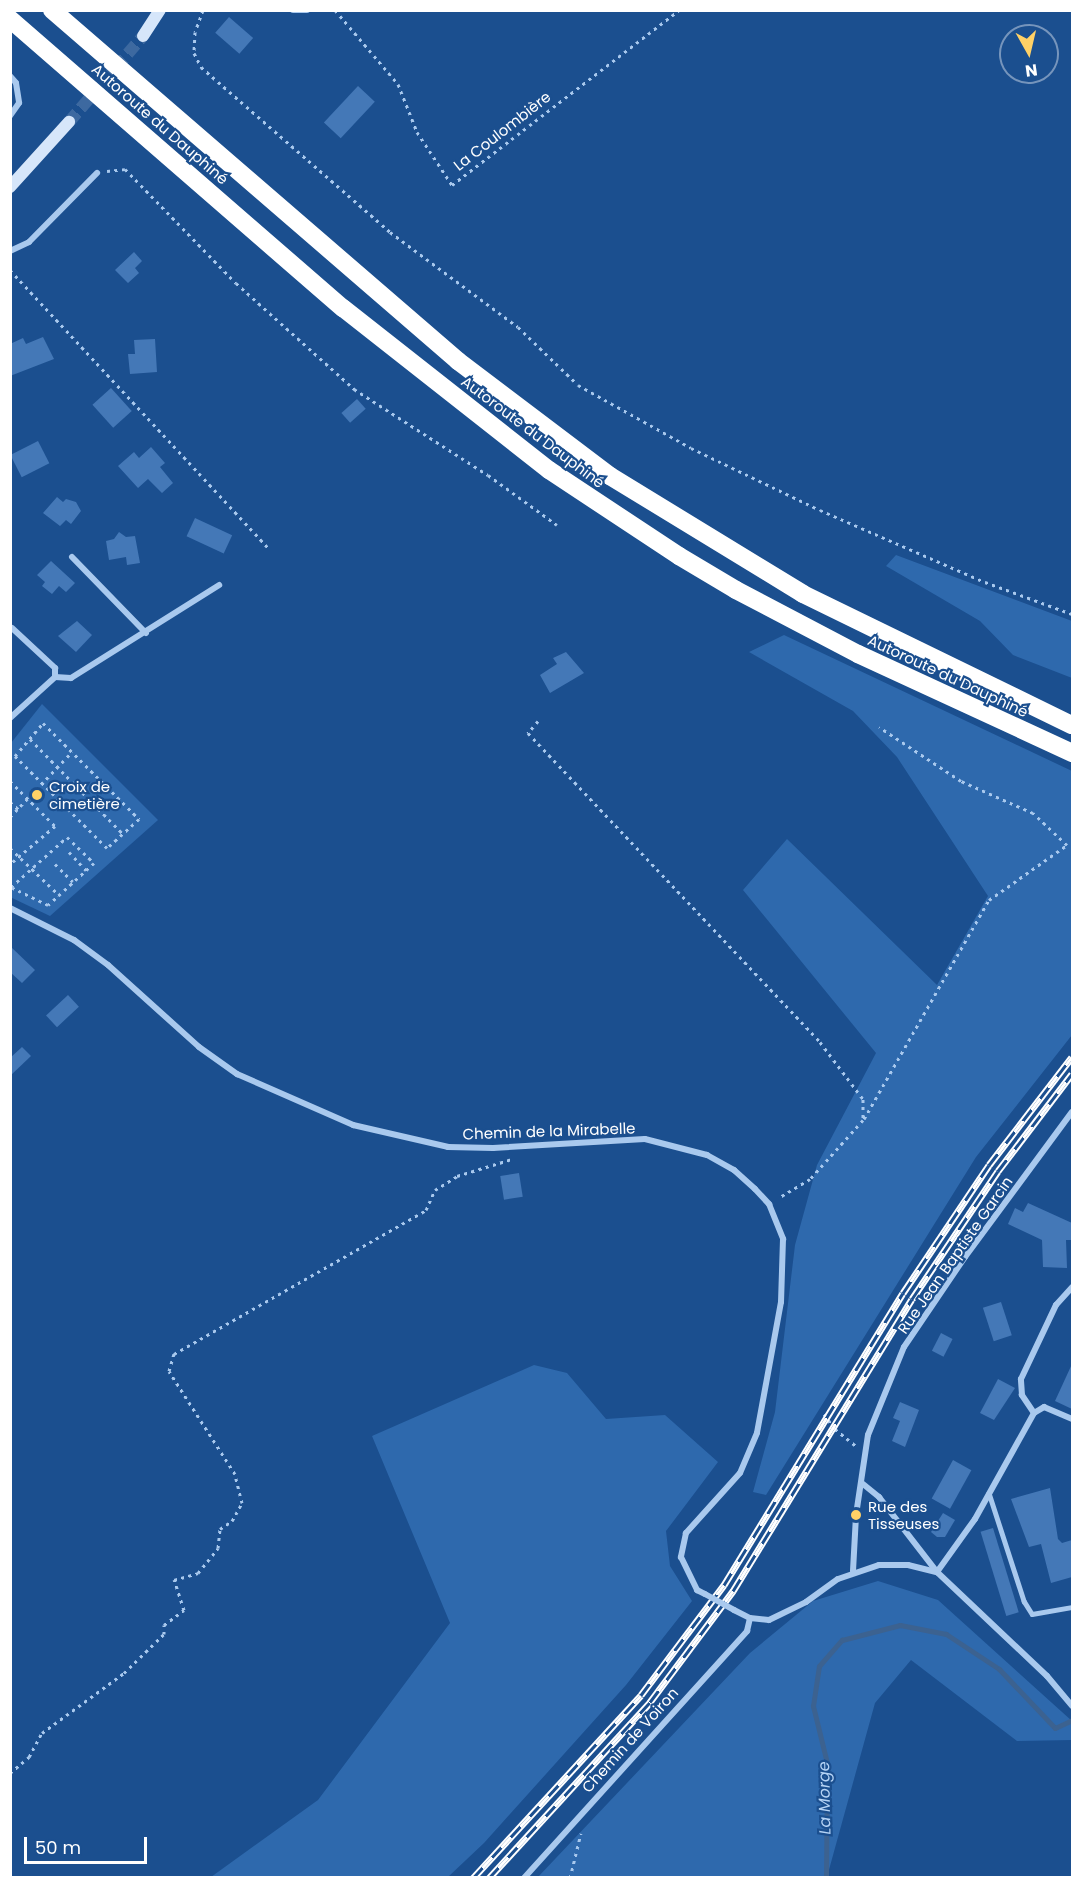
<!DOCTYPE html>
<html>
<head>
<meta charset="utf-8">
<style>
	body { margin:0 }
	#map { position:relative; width:1083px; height:1888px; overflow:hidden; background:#1b4f8f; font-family:Poppins,sans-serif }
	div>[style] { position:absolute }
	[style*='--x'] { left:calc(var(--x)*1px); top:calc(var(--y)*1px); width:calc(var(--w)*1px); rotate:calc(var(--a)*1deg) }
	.green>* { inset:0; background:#2e69ad }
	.stream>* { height:5px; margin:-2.5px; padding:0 2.5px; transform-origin:2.5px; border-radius:2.5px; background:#3c6290 }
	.building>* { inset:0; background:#4478b7; transform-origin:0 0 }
	.secondary-tunnel>* { height:12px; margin-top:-6px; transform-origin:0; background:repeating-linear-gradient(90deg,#3d69a0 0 12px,transparent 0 18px) }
	.path>* { height:3px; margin-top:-1.5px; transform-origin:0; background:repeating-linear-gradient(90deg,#a9c9ee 0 3px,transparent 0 7.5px) }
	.lane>* { height:4.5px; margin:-2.25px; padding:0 2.25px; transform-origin:2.25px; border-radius:2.25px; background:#a9c9ee }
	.street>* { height:6px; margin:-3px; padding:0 3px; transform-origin:3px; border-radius:3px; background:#a9c9ee }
	.secondary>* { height:12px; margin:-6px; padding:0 6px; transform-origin:6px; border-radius:6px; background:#d6e6fa }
	.highway>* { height:18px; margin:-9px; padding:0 9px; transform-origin:9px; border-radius:9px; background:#fff }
	.rail>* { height:7px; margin-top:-3.5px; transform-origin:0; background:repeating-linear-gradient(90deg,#1b4f8f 0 14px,#fff 0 28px); box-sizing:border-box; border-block:2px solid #fff }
	.street-bridge>* { height:6px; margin:-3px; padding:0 3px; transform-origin:3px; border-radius:3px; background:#a9c9ee }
	.dots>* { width:16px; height:16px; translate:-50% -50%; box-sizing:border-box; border:3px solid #1b4f8f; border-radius:50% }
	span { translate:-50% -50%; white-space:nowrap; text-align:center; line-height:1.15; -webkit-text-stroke:4.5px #1b4f8f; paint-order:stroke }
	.street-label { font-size:15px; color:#fff }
	.poi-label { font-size:15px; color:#fff }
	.left { translate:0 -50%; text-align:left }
	.water-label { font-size:16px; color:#b5d3f5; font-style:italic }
	.frame { position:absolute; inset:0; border:12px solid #fff; pointer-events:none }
	.north { position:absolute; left:999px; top:24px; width:60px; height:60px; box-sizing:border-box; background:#1b4f8f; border:2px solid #7695bc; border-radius:50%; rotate:172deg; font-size:16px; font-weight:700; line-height:24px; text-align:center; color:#fff }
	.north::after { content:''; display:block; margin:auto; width:21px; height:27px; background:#ffd166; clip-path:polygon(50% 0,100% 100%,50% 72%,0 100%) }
	.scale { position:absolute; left:24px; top:1837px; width:123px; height:27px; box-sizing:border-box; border:3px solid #fff; border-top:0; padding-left:8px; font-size:18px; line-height:21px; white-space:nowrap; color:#fff; -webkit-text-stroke:4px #1b4f8f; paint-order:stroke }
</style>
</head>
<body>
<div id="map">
	<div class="green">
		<i style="clip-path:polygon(896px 555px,1072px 621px,1072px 678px,1013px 655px,980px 621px,886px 566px)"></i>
		<i style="clip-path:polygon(784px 635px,1072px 771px,1072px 1035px,976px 1157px,766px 1495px,753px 1492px,775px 1412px,795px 1245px,817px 1165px,876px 1053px,743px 890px,787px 839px,937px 985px,988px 896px,897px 757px,853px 711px,749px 652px)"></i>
		<i style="clip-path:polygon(42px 704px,158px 820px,50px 916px,10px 897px,11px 743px)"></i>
		<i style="clip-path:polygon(534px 1365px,567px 1373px,606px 1419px,665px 1415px,718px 1462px,666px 1531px,670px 1566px,692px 1601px,626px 1685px,484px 1843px,448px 1877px,211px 1877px,318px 1800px,450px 1623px,372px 1436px)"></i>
		<i style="clip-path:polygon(878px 1581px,938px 1600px,1072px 1721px,1072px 1740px,1017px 1741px,911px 1660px,875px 1703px,827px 1877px,538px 1877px,750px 1653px,813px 1601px)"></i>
	</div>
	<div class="stream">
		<i style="--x:826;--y:1878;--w:115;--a:-89.5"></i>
		<i style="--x:827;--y:1763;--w:59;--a:-103.8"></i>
		<i style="--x:813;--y:1706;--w:40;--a:-81.5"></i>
		<i style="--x:819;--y:1666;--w:35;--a:-49"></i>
		<i style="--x:842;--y:1640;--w:60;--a:-14.5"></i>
		<i style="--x:900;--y:1625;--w:47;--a:11.1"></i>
		<i style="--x:946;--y:1634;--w:64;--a:33.4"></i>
		<i style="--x:999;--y:1669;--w:81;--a:46.5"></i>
		<i style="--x:1055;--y:1728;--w:19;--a:-25"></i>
	</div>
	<div class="building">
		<i style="left:229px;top:17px;width:32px;height:21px;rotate:41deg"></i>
		<i style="left:358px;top:86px;width:23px;height:50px;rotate:43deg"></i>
		<i style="clip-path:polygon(134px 252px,142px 261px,135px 268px,139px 273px,128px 283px,115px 270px)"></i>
		<i style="clip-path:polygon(43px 337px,54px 359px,10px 376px,10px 344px,23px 338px,26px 344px)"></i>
		<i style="clip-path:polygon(155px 339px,157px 372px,130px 374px,128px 354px,135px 354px,134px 340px)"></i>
		<i style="left:111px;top:388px;width:31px;height:25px;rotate:48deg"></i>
		<i style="left:357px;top:399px;width:13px;height:21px;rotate:48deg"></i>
		<i style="left:38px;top:441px;width:25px;height:31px;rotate:63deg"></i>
		<i style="clip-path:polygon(151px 447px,165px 463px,160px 467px,173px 483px,162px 493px,148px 479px,138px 488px,118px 466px,134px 452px,139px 458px)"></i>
		<i style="clip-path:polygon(57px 497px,63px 502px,66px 499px,76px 502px,81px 511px,71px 524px,66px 520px,60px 526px,43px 513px)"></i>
		<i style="left:195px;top:518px;width:41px;height:20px;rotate:25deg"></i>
		<i style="clip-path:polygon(119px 532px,126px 537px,135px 536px,140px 563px,127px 565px,126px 557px,109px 560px,106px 541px,114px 539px)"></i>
		<i style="clip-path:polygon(51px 561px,75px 583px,66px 592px,59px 586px,52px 594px,42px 586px,45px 582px,37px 575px)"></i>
		<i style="clip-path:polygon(77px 621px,92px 635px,76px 652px,58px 636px)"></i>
		<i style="clip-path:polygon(566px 652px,584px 673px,550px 693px,540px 675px,557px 664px,553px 658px)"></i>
		<i style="clip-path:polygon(10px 946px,35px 970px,22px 983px,10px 972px)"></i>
		<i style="left:68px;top:995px;width:16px;height:30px;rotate:47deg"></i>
		<i style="clip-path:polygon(22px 1047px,31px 1056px,10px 1076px,10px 1058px)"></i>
		<i style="left:519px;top:1173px;width:24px;height:19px;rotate:81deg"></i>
		<i style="clip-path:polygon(1028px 1203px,1072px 1223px,1072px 1240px,1066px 1240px,1067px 1268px,1043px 1267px,1042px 1240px,1008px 1224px,1015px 1208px,1023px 1212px)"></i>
		<i style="left:1001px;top:1302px;width:35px;height:19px;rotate:72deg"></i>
		<i style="left:941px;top:1333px;width:13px;height:20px;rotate:27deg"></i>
		<i style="clip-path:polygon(1072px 1364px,1072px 1409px,1055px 1401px)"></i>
		<i style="clip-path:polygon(998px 1379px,1015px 1388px,994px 1420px,980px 1413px)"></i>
		<i style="clip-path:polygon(900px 1402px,919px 1410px,905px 1447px,892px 1441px,900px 1421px,893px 1418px)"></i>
		<i style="left:953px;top:1460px;width:21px;height:44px;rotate:29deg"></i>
		<i style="clip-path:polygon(1050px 1488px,1058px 1539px,1062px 1543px,1072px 1540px,1072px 1577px,1051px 1583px,1041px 1544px,1029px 1547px,1011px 1499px)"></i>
		<i style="clip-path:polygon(943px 1513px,955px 1520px,945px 1537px,937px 1537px,931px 1532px)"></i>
		<i style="left:993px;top:1528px;width:88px;height:13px;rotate:73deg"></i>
	</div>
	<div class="secondary-tunnel">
		<i style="--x:69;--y:122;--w:113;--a:-49.3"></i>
	</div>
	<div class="path">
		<i style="--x:203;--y:10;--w:23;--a:110"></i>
		<i style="--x:195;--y:32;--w:21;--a:93"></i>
		<i style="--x:194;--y:53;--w:16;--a:63"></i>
		<i style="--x:201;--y:67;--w:251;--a:41.1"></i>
		<i style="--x:390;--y:232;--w:159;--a:36.6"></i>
		<i style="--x:518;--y:327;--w:83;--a:44"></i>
		<i style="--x:578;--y:385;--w:129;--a:29.1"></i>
		<i style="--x:691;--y:448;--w:143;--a:25.7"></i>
		<i style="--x:820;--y:510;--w:180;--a:23.6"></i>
		<i style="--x:985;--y:582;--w:93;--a:20.2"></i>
		<i style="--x:335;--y:10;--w:97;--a:49.6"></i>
		<i style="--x:398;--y:84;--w:52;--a:68.4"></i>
		<i style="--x:417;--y:132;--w:64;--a:56.6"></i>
		<i style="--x:452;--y:185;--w:287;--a:-37.6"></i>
		<i style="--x:107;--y:171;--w:18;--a:-6"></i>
		<i style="--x:125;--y:169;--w:159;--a:45.8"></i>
		<i style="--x:236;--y:283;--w:159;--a:41.9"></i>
		<i style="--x:354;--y:389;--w:159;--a:32.7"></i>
		<i style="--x:488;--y:475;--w:85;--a:35.9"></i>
		<i style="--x:10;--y:270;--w:378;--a:47.1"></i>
		<i style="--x:538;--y:721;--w:16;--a:130"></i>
		<i style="--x:528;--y:733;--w:425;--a:46.6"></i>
		<i style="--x:820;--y:1042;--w:71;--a:53"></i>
		<i style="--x:863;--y:1099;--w:21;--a:90"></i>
		<i style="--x:863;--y:1120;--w:79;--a:131.9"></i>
		<i style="--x:810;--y:1179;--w:37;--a:149"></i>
		<i style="--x:43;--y:723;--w:136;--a:45"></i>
		<i style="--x:139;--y:819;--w:43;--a:137.8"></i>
		<i style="--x:107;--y:848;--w:130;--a:-135"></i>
		<i style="--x:15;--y:756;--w:43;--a:-49.7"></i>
		<i style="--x:30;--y:739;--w:133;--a:45.6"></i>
		<i style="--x:10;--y:781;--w:64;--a:45"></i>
		<i style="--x:55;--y:826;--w:59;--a:139.8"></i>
		<i style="--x:10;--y:802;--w:11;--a:41"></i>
		<i style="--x:10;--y:817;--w:90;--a:-46.4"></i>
		<i style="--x:67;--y:837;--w:37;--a:44"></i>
		<i style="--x:94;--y:863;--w:62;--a:137.6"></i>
		<i style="--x:48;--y:905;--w:41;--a:-154.1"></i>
		<i style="--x:11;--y:887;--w:75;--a:-41.8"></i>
		<i style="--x:10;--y:844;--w:1;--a:-45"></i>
		<i style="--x:10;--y:848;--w:68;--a:43.8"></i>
		<i style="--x:69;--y:852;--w:25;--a:47"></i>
		<i style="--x:55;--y:864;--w:25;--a:45"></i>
		<i style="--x:864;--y:1119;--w:252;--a:-60.3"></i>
		<i style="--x:989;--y:900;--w:95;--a:-35.2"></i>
		<i style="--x:1067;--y:845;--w:47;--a:-136.7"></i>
		<i style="--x:1033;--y:813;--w:79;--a:-156"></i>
		<i style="--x:961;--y:781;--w:98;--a:-146.6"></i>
		<i style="--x:824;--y:1414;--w:19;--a:54"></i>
		<i style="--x:835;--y:1429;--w:27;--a:39"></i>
		<i style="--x:10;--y:1773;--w:25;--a:-40"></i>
		<i style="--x:29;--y:1757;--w:27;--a:-62"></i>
		<i style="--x:42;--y:1733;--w:102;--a:-36.2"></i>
		<i style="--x:124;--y:1673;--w:56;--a:-44.3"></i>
		<i style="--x:164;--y:1634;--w:9;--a:-90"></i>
		<i style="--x:164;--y:1625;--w:25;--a:-37"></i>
		<i style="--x:184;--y:1610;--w:32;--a:-108"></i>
		<i style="--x:174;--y:1580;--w:25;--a:-16"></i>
		<i style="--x:198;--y:1573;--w:32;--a:-51"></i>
		<i style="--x:218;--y:1548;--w:19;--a:-84"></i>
		<i style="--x:220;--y:1529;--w:14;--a:-34"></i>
		<i style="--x:232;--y:1521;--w:21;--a:-61"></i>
		<i style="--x:242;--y:1503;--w:30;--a:-104"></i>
		<i style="--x:235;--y:1474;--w:122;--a:-122.7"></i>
		<i style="--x:169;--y:1371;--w:18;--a:-74"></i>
		<i style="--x:174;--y:1354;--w:290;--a:-29.7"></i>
		<i style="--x:426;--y:1210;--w:22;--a:-66"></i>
		<i style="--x:435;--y:1190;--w:26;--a:-32"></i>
		<i style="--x:457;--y:1176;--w:58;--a:-17.2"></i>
		<i style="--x:570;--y:1878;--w:46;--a:-76.3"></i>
	</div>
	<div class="lane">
		<i style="--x:989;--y:1493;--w:114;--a:72"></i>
		<i style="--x:1024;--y:1601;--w:15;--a:58"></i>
		<i style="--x:1032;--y:1614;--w:41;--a:-9.9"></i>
	</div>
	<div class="street">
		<i style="--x:293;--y:10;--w:14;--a:0"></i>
		<i style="--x:10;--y:76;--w:9;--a:49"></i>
		<i style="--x:16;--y:83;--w:20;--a:81"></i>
		<i style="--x:19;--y:103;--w:16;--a:125"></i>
		<i style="--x:10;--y:251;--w:21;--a:-25"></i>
		<i style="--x:29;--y:242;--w:97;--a:-45.4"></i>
		<i style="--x:72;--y:557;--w:106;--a:45.8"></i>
		<i style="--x:12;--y:628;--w:59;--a:42.9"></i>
		<i style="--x:55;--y:668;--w:9;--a:90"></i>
		<i style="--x:10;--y:718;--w:61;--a:-42.3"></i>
		<i style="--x:55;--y:677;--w:16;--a:4"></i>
		<i style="--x:71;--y:678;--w:175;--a:-32.1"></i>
		<i style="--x:10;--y:908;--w:72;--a:26.6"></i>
		<i style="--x:74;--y:940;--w:42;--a:36.3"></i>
		<i style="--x:108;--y:965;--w:122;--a:42"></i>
		<i style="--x:199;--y:1047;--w:47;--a:35.4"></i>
		<i style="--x:237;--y:1074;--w:127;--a:23.7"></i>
		<i style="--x:353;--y:1125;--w:98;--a:13"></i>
		<i style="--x:448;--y:1147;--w:45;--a:1.3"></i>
		<i style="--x:493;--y:1148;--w:152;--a:-3.4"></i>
		<i style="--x:645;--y:1139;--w:64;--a:14.5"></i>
		<i style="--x:707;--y:1155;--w:31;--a:29"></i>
		<i style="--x:734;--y:1170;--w:28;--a:42"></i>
		<i style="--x:755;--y:1189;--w:21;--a:47"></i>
		<i style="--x:769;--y:1204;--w:38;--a:68"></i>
		<i style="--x:783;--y:1239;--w:63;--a:91.8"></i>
		<i style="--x:781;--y:1302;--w:133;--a:100.4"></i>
		<i style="--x:757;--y:1433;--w:43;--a:113"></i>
		<i style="--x:740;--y:1473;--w:81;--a:132"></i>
		<i style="--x:686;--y:1533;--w:25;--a:102"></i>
		<i style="--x:681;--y:1557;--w:37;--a:64"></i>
		<i style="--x:697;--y:1590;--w:9;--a:27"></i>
		<i style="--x:1034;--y:1413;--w:22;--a:-124"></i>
		<i style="--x:1022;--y:1395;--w:16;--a:-94"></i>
		<i style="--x:1021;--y:1379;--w:82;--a:-64.7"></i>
		<i style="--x:1056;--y:1305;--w:24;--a:-48"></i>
		<i style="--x:863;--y:1484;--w:21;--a:39"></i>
		<i style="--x:879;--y:1497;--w:95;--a:52.3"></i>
		<i style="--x:853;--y:1571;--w:56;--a:-86.9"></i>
		<i style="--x:856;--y:1515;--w:81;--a:-81.5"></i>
		<i style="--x:868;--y:1435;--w:95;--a:-67.8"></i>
		<i style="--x:904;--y:1347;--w:109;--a:-55.9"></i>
		<i style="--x:965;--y:1257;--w:180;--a:-53.6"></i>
		<i style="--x:937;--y:1572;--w:65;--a:-54.4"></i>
		<i style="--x:975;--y:1519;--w:121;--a:-60.9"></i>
		<i style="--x:1034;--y:1413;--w:12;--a:-31"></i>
		<i style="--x:1044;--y:1407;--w:30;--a:23"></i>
		<i style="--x:734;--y:1610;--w:18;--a:27"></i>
		<i style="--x:750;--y:1618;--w:19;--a:6"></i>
		<i style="--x:769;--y:1620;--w:41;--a:-25.9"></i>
		<i style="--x:806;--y:1602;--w:39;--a:-36"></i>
		<i style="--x:838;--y:1579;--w:43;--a:-18.9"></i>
		<i style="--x:879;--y:1565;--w:29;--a:0"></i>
		<i style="--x:908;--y:1565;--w:30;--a:14"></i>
		<i style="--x:937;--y:1572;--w:151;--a:43.4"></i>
		<i style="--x:1047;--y:1676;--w:39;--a:50"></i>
		<i style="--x:524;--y:1878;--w:333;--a:-47.9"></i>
		<i style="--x:747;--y:1631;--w:13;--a:-77"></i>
	</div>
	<div class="secondary">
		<i style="--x:143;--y:36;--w:31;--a:-57"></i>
		<i style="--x:10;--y:187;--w:88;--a:-47.8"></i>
	</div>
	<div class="highway">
		<i style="--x:52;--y:10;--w:537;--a:40.84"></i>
		<i style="--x:458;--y:361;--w:191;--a:37.1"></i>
		<i style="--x:610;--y:476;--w:226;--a:31.4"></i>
		<i style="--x:803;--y:594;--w:299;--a:26"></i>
		<i style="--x:10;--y:19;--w:441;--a:41"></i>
		<i style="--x:343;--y:308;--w:262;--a:38.2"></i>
		<i style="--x:549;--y:470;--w:156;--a:33.5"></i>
		<i style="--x:679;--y:556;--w:66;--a:30.8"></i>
		<i style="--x:736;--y:590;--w:138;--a:27.7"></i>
		<i style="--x:858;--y:654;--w:236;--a:24.8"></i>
	</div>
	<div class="rail">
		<i style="--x:473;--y:1878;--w:248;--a:-47.4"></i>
		<i style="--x:641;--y:1695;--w:138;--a:-53"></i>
		<i style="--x:724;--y:1585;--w:342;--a:-58.5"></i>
		<i style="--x:903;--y:1293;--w:154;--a:-56.1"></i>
		<i style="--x:989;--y:1165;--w:136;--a:-52.5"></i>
		<i style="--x:489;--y:1878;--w:239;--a:-47.5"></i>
		<i style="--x:650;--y:1702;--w:139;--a:-53.2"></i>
		<i style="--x:733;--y:1591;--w:342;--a:-58.5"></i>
		<i style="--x:912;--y:1299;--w:154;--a:-56.1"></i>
		<i style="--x:998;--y:1171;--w:122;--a:-52.7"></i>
	</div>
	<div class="street-bridge">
		<i style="--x:705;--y:1594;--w:33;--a:29"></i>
	</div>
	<div class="dots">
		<i style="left:37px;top:795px;background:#ffd166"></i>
		<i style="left:856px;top:1515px;background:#ffd166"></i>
	</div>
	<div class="street-label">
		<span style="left:160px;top:124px;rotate:41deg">Autoroute du Dauphiné</span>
		<span style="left:502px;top:131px;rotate:-38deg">La Coulombière</span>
		<span style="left:533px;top:432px;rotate:37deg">Autoroute du Dauphiné</span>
		<span style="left:948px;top:676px;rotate:25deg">Autoroute du Dauphiné</span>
		<span style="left:549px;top:1131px;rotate:-2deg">Chemin de la Mirabelle</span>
		<span style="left:955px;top:1255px;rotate:-55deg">Rue Jean Baptiste Garcin</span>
		<span style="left:630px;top:1740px;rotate:-48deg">Chemin de Voiron</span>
	</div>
	<div class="poi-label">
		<span class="left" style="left:49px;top:795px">Croix de<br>cimetière</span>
		<span class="left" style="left:868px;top:1515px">Rue des<br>Tisseuses</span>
	</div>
	<div class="water-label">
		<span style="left:825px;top:1798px;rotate:-91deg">La Morge</span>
	</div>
	<div class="frame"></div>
	<div class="north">N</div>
	<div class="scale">50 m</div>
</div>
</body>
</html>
